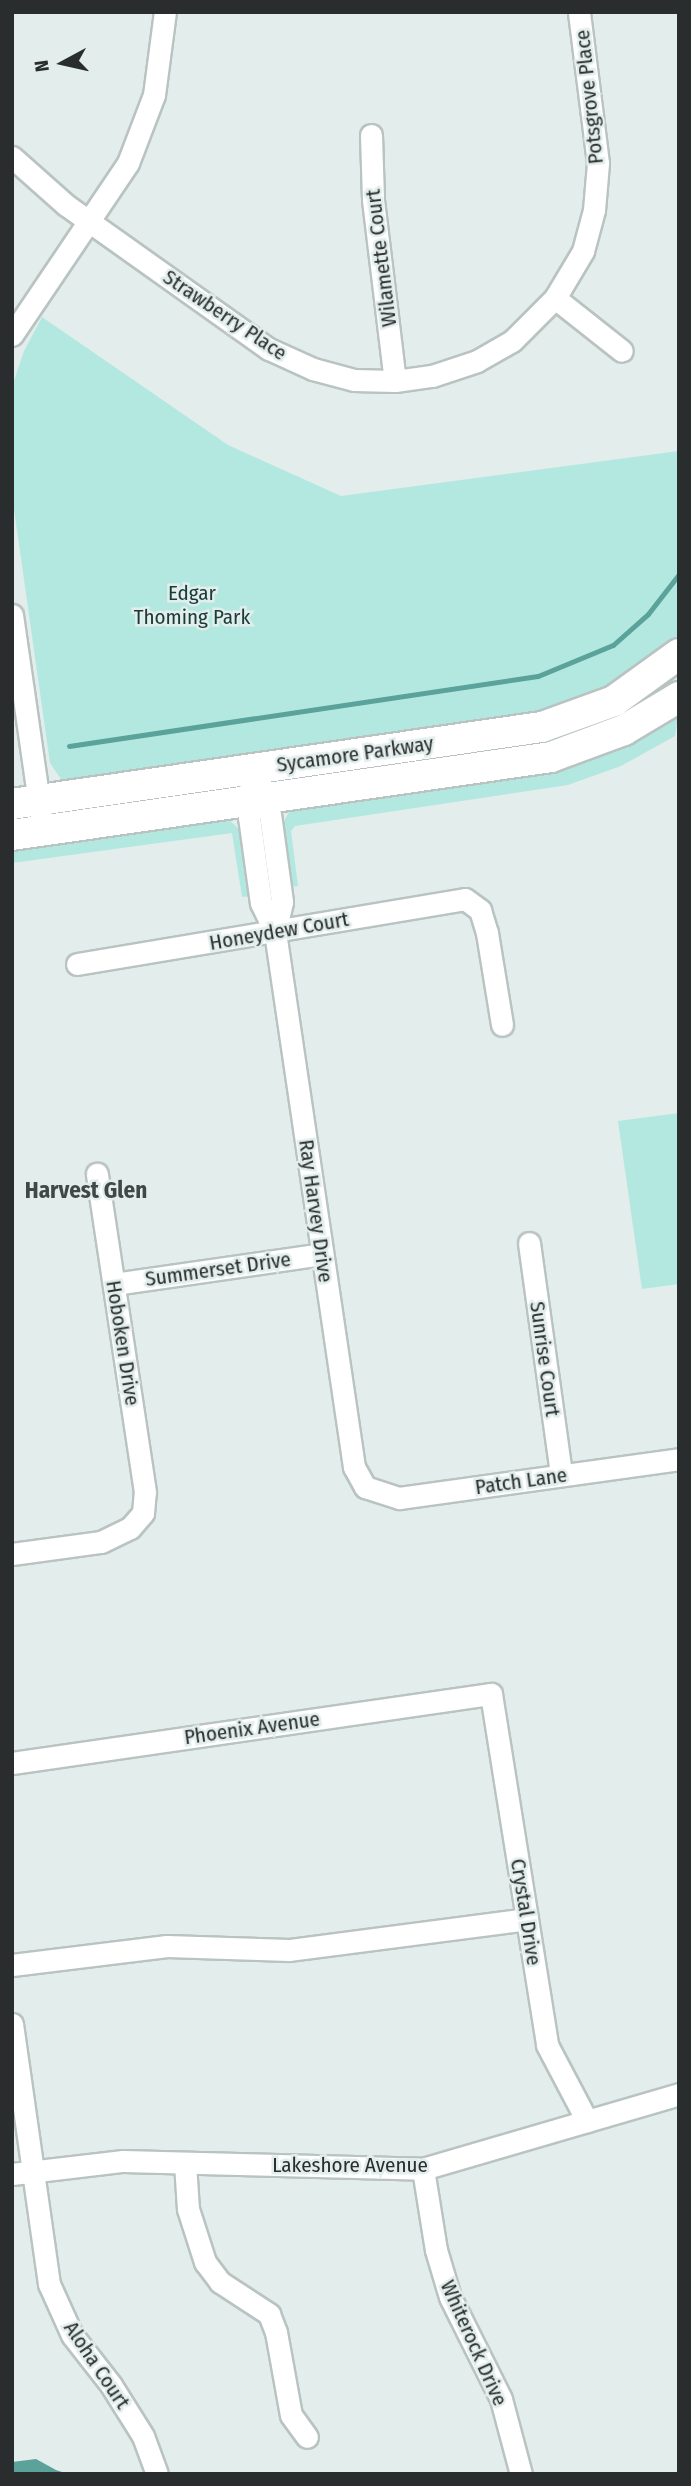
<!DOCTYPE html>
<html>
<head>
<meta charset="utf-8">
<style>
	body { margin:0 }
	#map { position:relative; width:691px; height:2486px; overflow:hidden; background:#e2edec; font-family:"Fira Sans Condensed",sans-serif }
	div>[style] { position:absolute }
	[style*='--x'] { left:calc(var(--x)*1px); top:calc(var(--y)*1px); width:calc(var(--w)*1px); rotate:calc(var(--a)*1deg) }
	.green>* { inset:0; background:#b3e8e1 }
	.water>* { inset:0; background:#5aa29a }
	.stream>* { height:5px; margin:-2.5px; padding:0 2.5px; transform-origin:2.5px; border-radius:2.5px; background:#5aa29a }
	.roads { filter:drop-shadow(2px 0 #b9c3c2) drop-shadow(-2px 0 #b9c3c2) drop-shadow(0 2px #b9c3c2) drop-shadow(0 -2px #b9c3c2) }
	.street>* { height:21px; margin:-10.5px; padding:0 10.5px; transform-origin:10.5px; border-radius:10.5px; background:#fff }
	.secondary>* { height:30px; margin:-15px; padding:0 15px; transform-origin:15px; border-radius:15px; background:#fff }
	span { translate:-50% -50%; white-space:nowrap; text-align:center; line-height:1.15; -webkit-text-stroke:5px #e2edec; paint-order:stroke }
	.street-label { font-size:21px; color:#292d2d }
	.park-label { font-size:21px; color:#183c38 }
	.neighbourhood-label { font-size:23px; color:#3f4847; font-weight:700 }
	.frame { position:absolute; inset:0; border:14px solid #292d2d; pointer-events:none }
	.north { position:absolute; left:28px; top:28px; width:70px; height:70px; -webkit-text-stroke:5px #e2edec; paint-order:stroke; rotate:262deg; font-size:19px; font-weight:700; line-height:28px; text-align:center; color:#292d2d }
	.north::after { content:''; display:block; margin:auto; width:24px; height:32px; background:#292d2d; clip-path:polygon(50% 0,100% 100%,50% 72%,0 100%) }
</style>
</head>
<body>
<div id="map">
	<div class="green">
		<i style="clip-path:polygon(42px 317px,228px 445px,341px 496px,679px 451px,679px 639px,650px 665px,567px 710px,63px 782px,50px 763px,12px 495px,12px 387px,24px 351px)"></i>
		<i style="clip-path:polygon(679px 709px,675px 736px,621px 766px,568px 785px,295px 826px,291px 831px,298px 886px,290px 887px,281px 827px,290px 810px,532px 772px)"></i>
		<i style="clip-path:polygon(227px 818px,242px 832px,251px 896px,242px 897px,232px 833px,12px 863px,12px 846px)"></i>
		<i style="clip-path:polygon(679px 1113px,679px 1284px,642px 1289px,618px 1121px)"></i>
	</div>
	<div class="water">
		<i style="clip-path:polygon(36px 2459px,56px 2470px,68px 2474px,12px 2474px,12px 2462px)"></i>
	</div>
	<div class="stream">
		<i style="--x:69;--y:746;--w:474;--a:-8.5"></i>
		<i style="--x:538;--y:676;--w:81;--a:-22.5"></i>
		<i style="--x:613;--y:645;--w:47;--a:-41.5"></i>
		<i style="--x:648;--y:614;--w:51;--a:-52.2"></i>
	</div>
	<div class="roads">
		<div class="street">
			<i style="--x:371;--y:135;--w:65;--a:88.2"></i>
			<i style="--x:373;--y:200;--w:182;--a:83.1"></i>
			<i style="--x:12;--y:157;--w:72;--a:41.6"></i>
			<i style="--x:66;--y:205;--w:249;--a:35.4"></i>
			<i style="--x:269;--y:349;--w:48;--a:24.4"></i>
			<i style="--x:313;--y:369;--w:42;--a:15"></i>
			<i style="--x:354;--y:380;--w:41;--a:1.4"></i>
			<i style="--x:395;--y:381;--w:37;--a:-8"></i>
			<i style="--x:432;--y:376;--w:47;--a:-18.4"></i>
			<i style="--x:477;--y:361;--w:40;--a:-29.7"></i>
			<i style="--x:512;--y:341;--w:61;--a:-45"></i>
			<i style="--x:555;--y:298;--w:55;--a:-59.2"></i>
			<i style="--x:583;--y:251;--w:42;--a:-75"></i>
			<i style="--x:594;--y:210;--w:47;--a:-85.1"></i>
			<i style="--x:598;--y:163;--w:152;--a:-97.2"></i>
			<i style="--x:555;--y:298;--w:85;--a:38.3"></i>
			<i style="--x:12;--y:335;--w:207;--a:-56"></i>
			<i style="--x:128;--y:163;--w:73;--a:-69.1"></i>
			<i style="--x:154;--y:95;--w:84;--a:-82.5"></i>
			<i style="--x:12;--y:615;--w:218;--a:81.8"></i>
			<i style="--x:261;--y:787;--w:28;--a:72"></i>
			<i style="--x:270;--y:814;--w:89;--a:82.2"></i>
			<i style="--x:282;--y:902;--w:31;--a:103"></i>
			<i style="--x:250;--y:788;--w:29;--a:92"></i>
			<i style="--x:249;--y:817;--w:87;--a:82.1"></i>
			<i style="--x:261;--y:903;--w:32;--a:64"></i>
			<i style="--x:275;--y:932;--w:541;--a:81.6"></i>
			<i style="--x:354;--y:1467;--w:23;--a:61"></i>
			<i style="--x:365;--y:1487;--w:36;--a:18"></i>
			<i style="--x:399;--y:1498;--w:283;--a:-7.9"></i>
			<i style="--x:77;--y:964;--w:393;--a:-9.5"></i>
			<i style="--x:465;--y:899;--w:19;--a:36"></i>
			<i style="--x:480;--y:910;--w:24;--a:73"></i>
			<i style="--x:487;--y:933;--w:93;--a:80.7"></i>
			<i style="--x:529;--y:1243;--w:234;--a:82.1"></i>
			<i style="--x:114;--y:1284;--w:210;--a:-8.2"></i>
			<i style="--x:12;--y:1554;--w:90;--a:-7.7"></i>
			<i style="--x:101;--y:1542;--w:32;--a:-26"></i>
			<i style="--x:130;--y:1528;--w:20;--a:-49"></i>
			<i style="--x:143;--y:1513;--w:21;--a:-85"></i>
			<i style="--x:145;--y:1492;--w:322;--a:-98.6"></i>
			<i style="--x:12;--y:1763;--w:484;--a:-8.2"></i>
			<i style="--x:491;--y:1694;--w:355;--a:80.9"></i>
			<i style="--x:547;--y:2045;--w:86;--a:62.2"></i>
			<i style="--x:12;--y:1965;--w:156;--a:-7"></i>
			<i style="--x:167;--y:1946;--w:122;--a:1.9"></i>
			<i style="--x:289;--y:1950;--w:240;--a:-7.4"></i>
			<i style="--x:12;--y:2024;--w:263;--a:81.9"></i>
			<i style="--x:49;--y:2284;--w:56;--a:65.7"></i>
			<i style="--x:72;--y:2335;--w:63;--a:52"></i>
			<i style="--x:111;--y:2385;--w:60;--a:57.9"></i>
			<i style="--x:143;--y:2436;--w:40;--a:69.8"></i>
			<i style="--x:185;--y:2163;--w:46;--a:86.3"></i>
			<i style="--x:188;--y:2209;--w:56;--a:72.2"></i>
			<i style="--x:205;--y:2262;--w:25;--a:53"></i>
			<i style="--x:220;--y:2282;--w:59;--a:33.1"></i>
			<i style="--x:269;--y:2314;--w:19;--a:69"></i>
			<i style="--x:276;--y:2332;--w:84;--a:79.8"></i>
			<i style="--x:291;--y:2415;--w:27;--a:54"></i>
			<i style="--x:423;--y:2169;--w:82;--a:80.9"></i>
			<i style="--x:436;--y:2250;--w:49;--a:73.4"></i>
			<i style="--x:450;--y:2297;--w:114;--a:63.4"></i>
			<i style="--x:501;--y:2399;--w:78;--a:75.1"></i>
			<i style="--x:12;--y:2174;--w:112;--a:-6.7"></i>
			<i style="--x:123;--y:2161;--w:300;--a:1.5"></i>
			<i style="--x:423;--y:2169;--w:267;--a:-16.3"></i>
		</div>
		<div class="secondary">
			<i style="--x:12;--y:804;--w:536;--a:-8.27"></i>
			<i style="--x:542;--y:727;--w:77;--a:-19.9"></i>
			<i style="--x:614;--y:701;--w:80;--a:-35.9"></i>
			<i style="--x:12;--y:835;--w:545;--a:-8.23"></i>
			<i style="--x:551;--y:757;--w:78;--a:-20.3"></i>
			<i style="--x:624;--y:730;--w:64;--a:-31"></i>
		</div>
	</div>
	<div class="street-label">
		<span style="left:589px;top:97px;rotate:-96deg">Potsgrove Place</span>
		<span style="left:381px;top:258px;rotate:-97deg">Wilamette Court</span>
		<span style="left:225px;top:315px;rotate:34deg">Strawberry Place</span>
		<span style="left:355px;top:754px;rotate:-8deg">Sycamore Parkway</span>
		<span style="left:279px;top:931px;rotate:-10deg">Honeydew Court</span>
		<span style="left:316px;top:1211px;rotate:82deg">Ray Harvey Drive</span>
		<span style="left:218px;top:1269px;rotate:-8deg">Summerset Drive</span>
		<span style="left:123px;top:1343px;rotate:81deg">Hoboken Drive</span>
		<span style="left:545px;top:1359px;rotate:82deg">Sunrise Court</span>
		<span style="left:521px;top:1481px;rotate:-8deg">Patch Lane</span>
		<span style="left:252px;top:1728px;rotate:-8deg">Phoenix Avenue</span>
		<span style="left:526px;top:1912px;rotate:81deg">Crystal Drive</span>
		<span style="left:350px;top:2165px">Lakeshore Avenue</span>
		<span style="left:474px;top:2343px;rotate:66deg">Whiterock Drive</span>
		<span style="left:97px;top:2365px;rotate:56deg">Aloha Court</span>
	</div>
	<div class="park-label">
		<span style="left:192px;top:605px">Edgar<br>Thoming Park</span>
	</div>
	<div class="neighbourhood-label">
		<span style="left:86px;top:1190px">Harvest Glen</span>
	</div>
	<div class="frame"></div>
	<div class="north">N</div>
</div>
</body>
</html>
